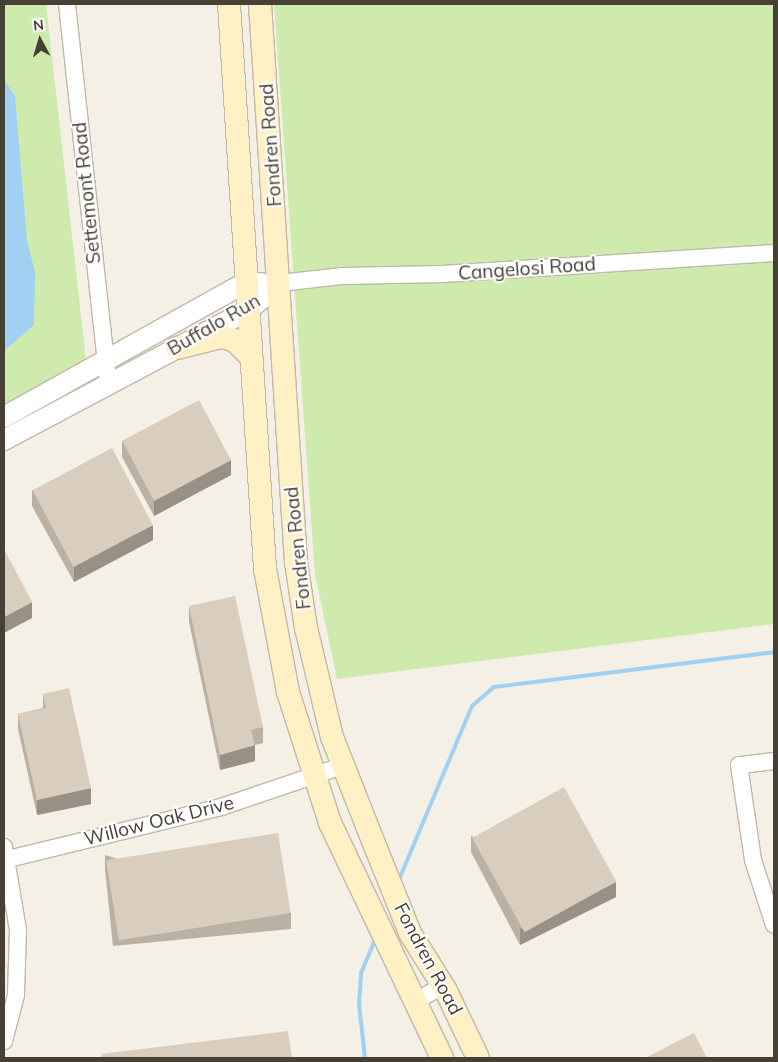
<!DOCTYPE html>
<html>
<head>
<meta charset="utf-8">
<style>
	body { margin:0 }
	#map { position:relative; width:778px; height:1062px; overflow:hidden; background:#f4f0e6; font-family:Mulish,sans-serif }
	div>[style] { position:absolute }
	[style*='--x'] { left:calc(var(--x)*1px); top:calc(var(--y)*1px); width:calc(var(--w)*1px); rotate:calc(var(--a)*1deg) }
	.green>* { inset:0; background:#ceeaad }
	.water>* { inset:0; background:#a0d1f3 }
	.stream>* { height:4px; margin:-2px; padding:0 2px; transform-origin:2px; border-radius:2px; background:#a0d1f3 }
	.roads { filter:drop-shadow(1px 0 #c0b8a8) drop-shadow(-1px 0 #c0b8a8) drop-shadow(0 1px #c0b8a8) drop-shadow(0 -1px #c0b8a8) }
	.minor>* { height:16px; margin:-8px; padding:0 8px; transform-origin:8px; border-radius:8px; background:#fff }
	.tertiary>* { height:20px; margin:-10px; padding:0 10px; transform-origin:10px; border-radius:10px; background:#fff }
	.secondary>* { height:22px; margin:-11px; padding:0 11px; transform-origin:11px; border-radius:11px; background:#fff1c5 }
	.wall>* { inset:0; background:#bbb1a3 }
	.shaded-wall>* { inset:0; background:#989085 }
	.building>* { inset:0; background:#d9cebe; transform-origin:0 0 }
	span { translate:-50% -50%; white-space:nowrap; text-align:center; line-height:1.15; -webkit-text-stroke:4px #fff; paint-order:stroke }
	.street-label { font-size:19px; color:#474035 }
	.frame { position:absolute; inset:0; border:5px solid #474035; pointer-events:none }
	.north { position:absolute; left:15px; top:15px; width:50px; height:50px; -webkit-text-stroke:4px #fff; paint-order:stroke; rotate:354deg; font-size:14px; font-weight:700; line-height:20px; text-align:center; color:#474035 }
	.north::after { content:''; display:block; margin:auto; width:18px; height:22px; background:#474035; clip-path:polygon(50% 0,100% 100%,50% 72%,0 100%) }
</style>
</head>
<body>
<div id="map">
	<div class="green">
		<i style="clip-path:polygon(4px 4px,46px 4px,86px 360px,4px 407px)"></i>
		<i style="clip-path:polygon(274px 4px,774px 4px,774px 624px,337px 679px,315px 574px)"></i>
	</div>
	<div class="water">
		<i style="clip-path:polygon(4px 80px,15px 96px,27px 241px,35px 272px,34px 325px,4px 351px)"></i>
	</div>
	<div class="stream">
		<i style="--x:398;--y:882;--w:191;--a:-67.2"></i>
		<i style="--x:472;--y:706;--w:29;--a:-41"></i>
		<i style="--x:494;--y:687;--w:282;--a:-7.1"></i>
		<i style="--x:365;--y:1058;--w:54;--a:-96.3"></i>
		<i style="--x:359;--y:1004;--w:31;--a:-86"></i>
		<i style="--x:361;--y:973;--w:39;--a:-67"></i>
	</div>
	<div class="roads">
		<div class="minor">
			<i style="--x:67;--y:4;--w:381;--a:83.8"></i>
			<i style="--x:280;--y:283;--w:61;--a:-6.5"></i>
			<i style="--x:341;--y:276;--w:101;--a:-1.1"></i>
			<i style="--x:442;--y:274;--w:333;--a:-3.6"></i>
			<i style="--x:774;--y:761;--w:35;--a:173"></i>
			<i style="--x:739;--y:765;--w:96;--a:81.6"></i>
			<i style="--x:753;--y:860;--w:68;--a:72.1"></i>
			<i style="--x:4;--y:847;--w:84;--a:80.4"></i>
			<i style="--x:18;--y:930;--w:65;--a:91.8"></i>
			<i style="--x:16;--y:995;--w:48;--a:104.6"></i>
			<i style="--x:4;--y:860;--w:223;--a:-13.7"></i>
			<i style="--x:221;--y:807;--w:131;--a:-18.7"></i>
			<i style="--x:415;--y:1002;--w:33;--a:-31"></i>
		</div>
		<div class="tertiary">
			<i style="--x:4;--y:417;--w:276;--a:-29.1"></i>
			<i style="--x:245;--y:283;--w:16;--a:0"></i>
			<i style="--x:4;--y:440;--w:275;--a:-28"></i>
			<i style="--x:247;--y:311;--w:43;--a:-40.3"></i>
		</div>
		<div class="secondary">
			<i style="--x:229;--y:4;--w:566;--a:86.35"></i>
			<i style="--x:265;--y:569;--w:125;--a:79.4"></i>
			<i style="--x:288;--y:692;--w:138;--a:72.2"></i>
			<i style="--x:330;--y:823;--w:260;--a:64.5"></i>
			<i style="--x:260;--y:4;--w:559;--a:86.31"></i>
			<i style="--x:296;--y:562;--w:67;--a:81.4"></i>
			<i style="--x:306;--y:628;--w:112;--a:76.6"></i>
			<i style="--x:332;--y:737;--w:96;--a:68.5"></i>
			<i style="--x:367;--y:826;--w:115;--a:68.1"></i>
			<i style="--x:410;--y:933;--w:66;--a:58"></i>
			<i style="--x:445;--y:989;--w:76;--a:64.4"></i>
			<i style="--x:177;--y:348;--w:45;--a:-14"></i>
			<i style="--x:221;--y:337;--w:13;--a:13"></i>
			<i style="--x:234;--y:340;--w:23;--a:45"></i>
		</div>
	</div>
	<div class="wall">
		<i style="clip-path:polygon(122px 441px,231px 475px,154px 516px,122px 457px)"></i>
		<i style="clip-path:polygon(32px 490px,153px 540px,74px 582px,32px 506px)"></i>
		<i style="clip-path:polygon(189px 606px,263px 727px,263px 743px,255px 745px,255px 761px,220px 770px,189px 622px)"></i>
		<i style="clip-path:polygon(43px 694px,91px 804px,37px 815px,18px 729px,18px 714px,43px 708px)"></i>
		<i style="clip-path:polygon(471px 836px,616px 897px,520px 945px,471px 852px)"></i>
		<i style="clip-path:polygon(105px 855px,291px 913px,291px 929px,113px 946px,105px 870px)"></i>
	</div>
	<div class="shaded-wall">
		<i style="clip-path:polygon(231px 460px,231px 475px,154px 516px,154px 501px)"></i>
		<i style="clip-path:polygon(153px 525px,153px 540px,74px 582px,74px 567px)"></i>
		<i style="clip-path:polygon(32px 602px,32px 618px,4px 633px,4px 617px)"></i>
		<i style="clip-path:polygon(255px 745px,255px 761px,220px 770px,220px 755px)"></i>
		<i style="clip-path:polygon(91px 788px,91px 804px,37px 815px,37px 800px)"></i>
		<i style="clip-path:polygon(616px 882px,616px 897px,520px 945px,520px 929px)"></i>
	</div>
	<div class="building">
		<i style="left:199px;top:400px;width:68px;height:87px;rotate:62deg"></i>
		<i style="left:112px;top:448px;width:87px;height:90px;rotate:62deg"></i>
		<i style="clip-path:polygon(4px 549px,32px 602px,4px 617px)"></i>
		<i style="clip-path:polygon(235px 596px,263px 727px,251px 730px,255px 745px,220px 755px,189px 606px)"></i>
		<i style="clip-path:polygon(69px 688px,91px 788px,37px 800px,18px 714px,46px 708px,43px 694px)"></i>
		<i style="left:564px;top:787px;width:108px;height:105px;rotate:61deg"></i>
		<i style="left:278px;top:833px;width:81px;height:174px;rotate:81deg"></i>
		<i style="clip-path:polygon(288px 1031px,292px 1058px,101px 1058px,101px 1054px)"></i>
		<i style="clip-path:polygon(694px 1033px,707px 1058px,645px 1058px)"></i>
	</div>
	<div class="street-label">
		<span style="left:271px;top:145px;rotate:-94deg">Fondren Road</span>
		<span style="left:87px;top:193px;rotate:-96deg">Settemont Road</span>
		<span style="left:527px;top:269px;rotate:-4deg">Cangelosi Road</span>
		<span style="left:214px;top:325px;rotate:-30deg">Buffalo Run</span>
		<span style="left:298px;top:548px;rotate:-96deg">Fondren Road</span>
		<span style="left:159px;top:821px;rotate:-14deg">Willow Oak Drive</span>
		<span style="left:428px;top:959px;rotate:62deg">Fondren Road</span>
	</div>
	<div class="frame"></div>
	<div class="north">N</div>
</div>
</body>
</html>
